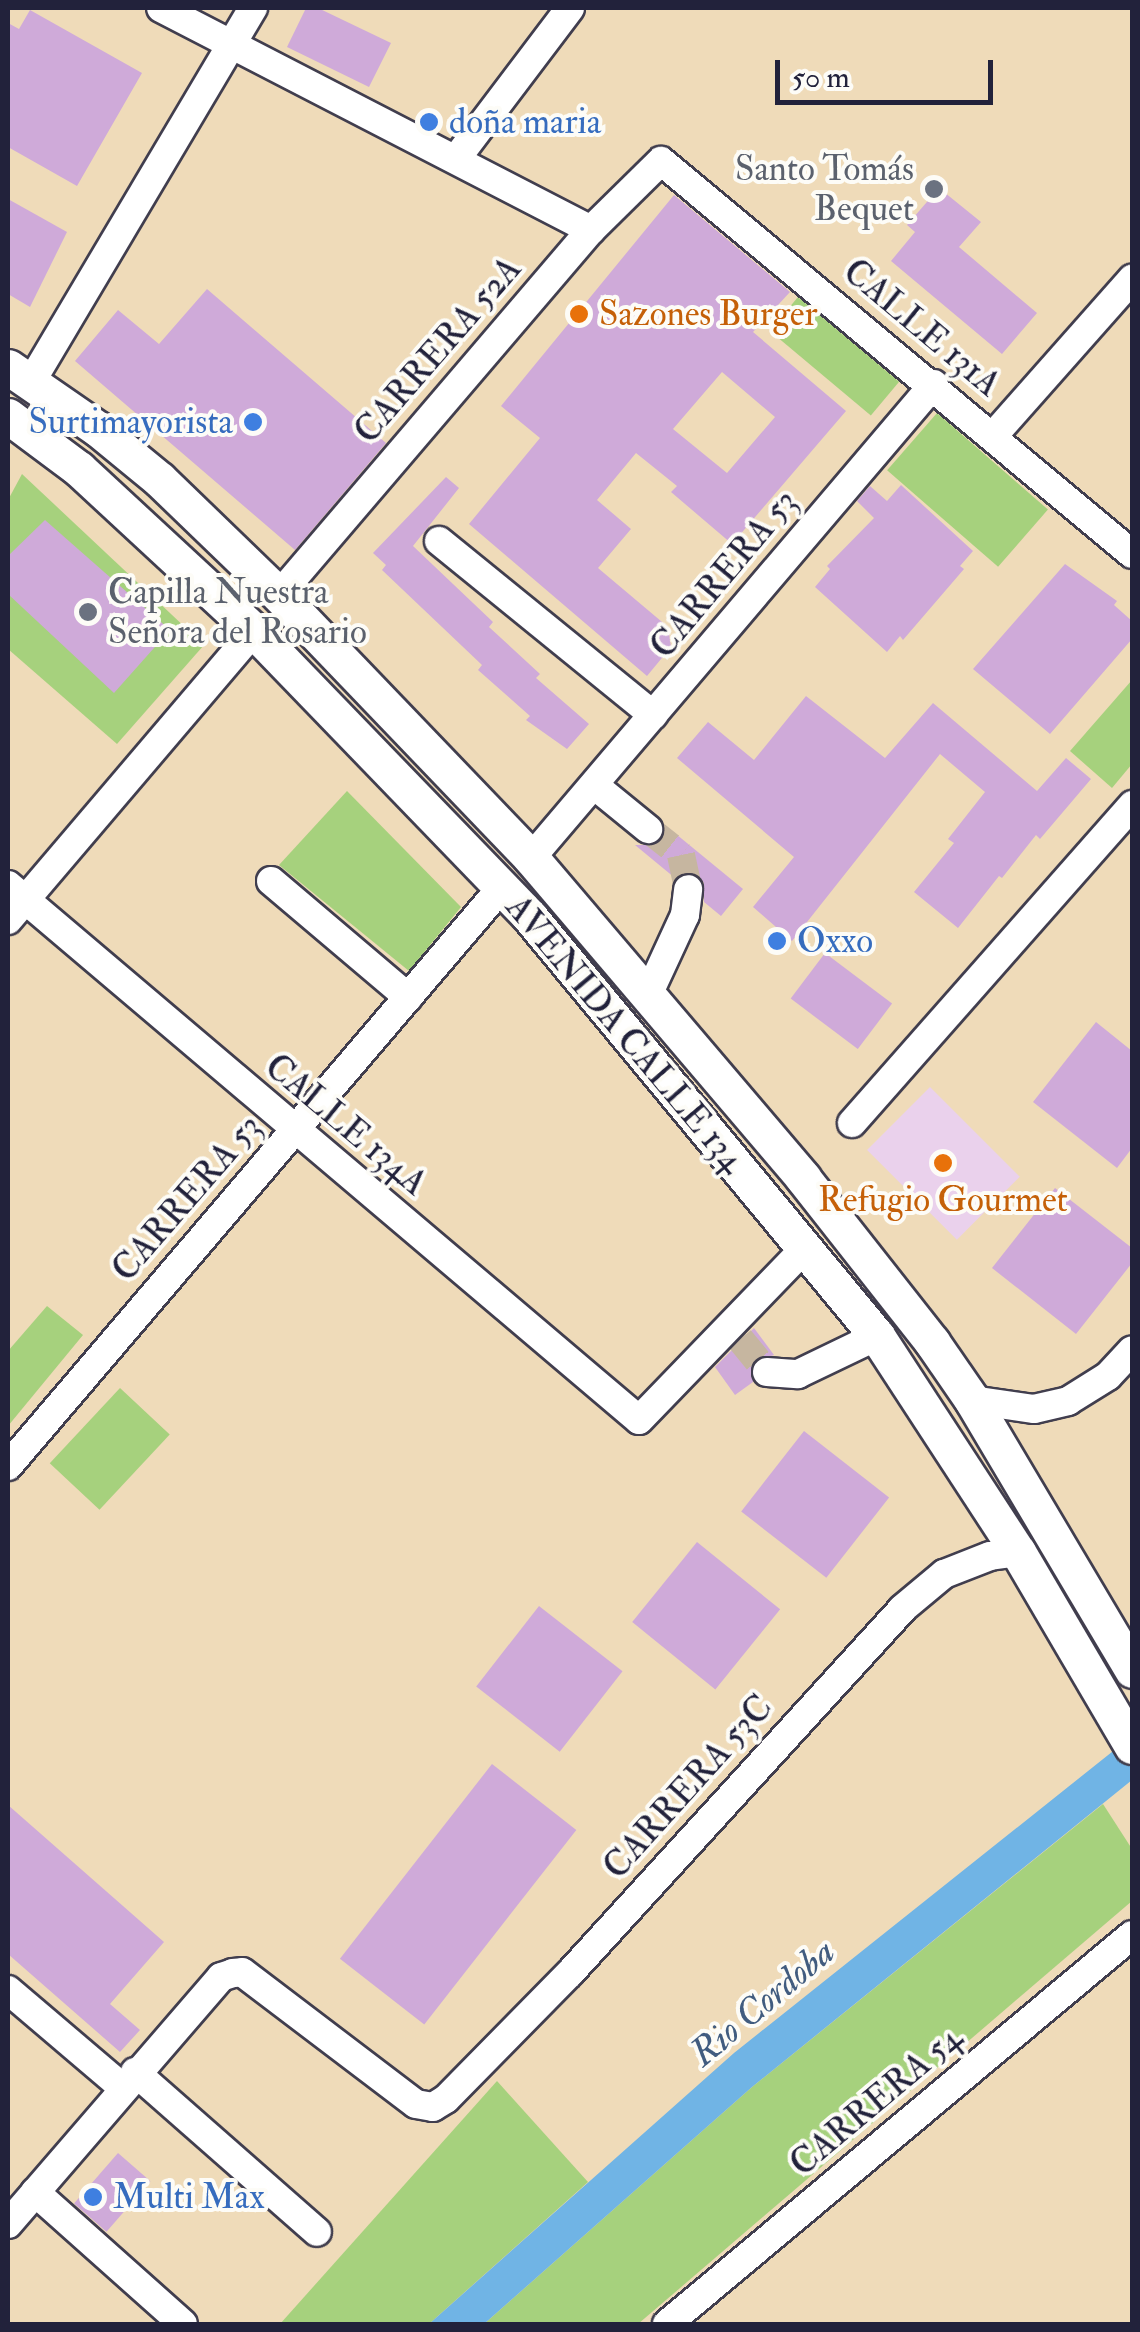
<!DOCTYPE html>
<html>
<head>
<meta charset="utf-8">
<style>
	body { margin:0 }
	#map { position:relative; width:1140px; height:2332px; overflow:hidden; background:#efdbb9; font-family:"IM FELL Double Pica",serif }
	div>[style] { position:absolute }
	[style*='--x'] { left:calc(var(--x)*1px); top:calc(var(--y)*1px); width:calc(var(--w)*1px); rotate:calc(var(--a)*1deg) }
	.built>* { inset:0; background:#ead1ec; transform-origin:0 0 }
	.green>* { inset:0; background:#a6d17d; transform-origin:0 0 }
	.water>* { inset:0; background:#70b4e5 }
	.building>* { inset:0; background:#cfaad9; transform-origin:0 0 }
	.minor-tunnel>* { height:28px; margin-top:-14px; transform-origin:0; background:repeating-linear-gradient(90deg,#c6b6a0 0 28px,transparent 0 42px) }
	.roads { filter:drop-shadow(2px 0 #413e4e) drop-shadow(-2px 0 #413e4e) drop-shadow(0 2px #413e4e) drop-shadow(0 -2px #413e4e) }
	.minor>* { height:28px; margin:-14px; padding:0 14px; transform-origin:14px; border-radius:14px; background:#fff }
	.major>* { height:35px; margin:-17.5px; padding:0 17.5px; transform-origin:17.5px; border-radius:17.5px; background:#fff }
	.dots>* { width:28px; height:28px; translate:-50% -50%; box-sizing:border-box; border:5px solid #fdfcf7; border-radius:50% }
	span { translate:-50% -50%; white-space:nowrap; text-align:center; line-height:1.15; -webkit-text-stroke:8px #fdfcf7; paint-order:stroke }
	.shop-label { font-size:35px; color:#366cbe }
	.left { translate:0 -50%; text-align:left }
	.right { translate:-100% -50%; text-align:right }
	.worship-label { font-size:35px; color:#5b616d }
	.food-label { font-size:35px; color:#c56008 }
	.street-label { font-size:35px; color:#22223b }
	.water-label { font-size:38px; color:#415c7f; font-style:italic }
	.frame { position:absolute; inset:0; border:10px solid #22223b; pointer-events:none }
	.scale { position:absolute; left:775px; top:60px; width:218px; height:45px; box-sizing:border-box; border:5px solid #22223b; border-top:0; padding-left:12px; font-size:30px; line-height:35px; white-space:nowrap; color:#22223b; -webkit-text-stroke:8px #fdfcf7; paint-order:stroke }
</style>
</head>
<body>
<div id="map">
	<div class="built">
		<i style="left:930px;top:1087px;width:127px;height:89px;rotate:45deg"></i>
	</div>
	<div class="green">
		<i style="left:798px;top:297px;width:132px;height:44px;rotate:40deg"></i>
		<i style="left:937px;top:413px;width:147px;height:76px;rotate:41deg"></i>
		<i style="clip-path:polygon(22px 474px,204px 645px,117px 744px,8px 649px,8px 500px)"></i>
		<i style="clip-path:polygon(1132px 680px,1132px 764px,1112px 788px,1070px 751px)"></i>
		<i style="clip-path:polygon(347px 791px,461px 907px,409px 971px,279px 865px)"></i>
		<i style="clip-path:polygon(47px 1306px,83px 1335px,8px 1426px,8px 1351px)"></i>
		<i style="left:120px;top:1388px;width:68px;height:103px;rotate:43deg"></i>
		<i style="clip-path:polygon(1103px 1804px,1132px 1849px,1132px 1901px,638px 2324px,484px 2324px,752px 2087px)"></i>
		<i style="clip-path:polygon(497px 2081px,588px 2182px,429px 2324px,280px 2324px)"></i>
	</div>
	<div class="water">
		<i style="clip-path:polygon(1132px 1736px,1132px 1780px,752px 2087px,484px 2324px,429px 2324px,734px 2053px)"></i>
	</div>
	<div class="building">
		<i style="clip-path:polygon(306px 8px,318px 8px,391px 43px,369px 87px,287px 47px)"></i>
		<i style="clip-path:polygon(30px 10px,142px 73px,77px 186px,8px 147px,8px 23px,19px 29px)"></i>
		<i style="clip-path:polygon(939px 188px,981px 222px,959px 247px,1037px 313px,1002px 354px,891px 261px,915px 232px,907px 225px)"></i>
		<i style="clip-path:polygon(evenodd,674px 195px,790px 292px,753px 332px,846px 411px,732px 544px,671px 492px,677px 486px,636px 453px,597px 500px,631px 529px,598px 568px,668px 627px,671px 647px,647px 676px,469px 524px,540px 438px,501px 406px,674px 195px,722px 372px,775px 417px,727px 473px,673px 429px,722px 372px)"></i>
		<i style="clip-path:polygon(8px 199px,67px 232px,30px 307px,8px 294px)"></i>
		<i style="clip-path:polygon(207px 289px,386px 443px,295px 550px,75px 361px,118px 310px,159px 344px)"></i>
		<i style="clip-path:polygon(446px 477px,459px 488px,413px 546px,493px 622px,489px 627px,540px 674px,536px 678px,589px 724px,567px 749px,526px 720px,530px 716px,478px 670px,482px 665px,382px 570px,386px 565px,373px 553px)"></i>
		<i style="clip-path:polygon(901px 485px,973px 551px,960px 566px,964px 569px,903px 640px,900px 636px,887px 652px,815px 587px,830px 569px,827px 566px,874px 518px,857px 501px,870px 486px,887px 501px)"></i>
		<i style="clip-path:polygon(45px 520px,170px 630px,114px 693px,8px 594px,8px 556px)"></i>
		<i style="clip-path:polygon(1065px 564px,1117px 601px,1114px 605px,1132px 621px,1132px 639px,1050px 734px,973px 669px)"></i>
		<i style="clip-path:polygon(806px 696px,885px 758px,933px 703px,1037px 791px,1066px 758px,1091px 779px,1040px 839px,1036px 835px,1002px 878px,999px 876px,958px 928px,914px 892px,954px 843px,948px 839px,985px 792px,940px 754px,792px 941px,753px 907px,794px 857px,677px 758px,708px 722px,754px 760px)"></i>
		<i style="clip-path:polygon(665px 825px,743px 889px,721px 916px,704px 902px,704px 883px,699px 876px,689px 872px,675px 878px,635px 845px,655px 845px,662px 839px)"></i>
		<i style="left:825px;top:953px;width:84px;height:57px;rotate:37deg"></i>
		<i style="clip-path:polygon(1096px 1022px,1132px 1051px,1132px 1148px,1117px 1168px,1033px 1102px)"></i>
		<i style="clip-path:polygon(1055px 1188px,1132px 1248px,1132px 1263px,1076px 1334px,992px 1268px)"></i>
		<i style="clip-path:polygon(754px 1328px,774px 1355px,753px 1362px,753px 1382px,735px 1395px,715px 1367px)"></i>
		<i style="left:804px;top:1431px;width:108px;height:102px;rotate:38deg"></i>
		<i style="left:697px;top:1542px;width:107px;height:103px;rotate:39deg"></i>
		<i style="left:539px;top:1606px;width:106px;height:102px;rotate:38deg"></i>
		<i style="left:492px;top:1764px;width:107px;height:247px;rotate:38deg"></i>
		<i style="clip-path:polygon(8px 1805px,164px 1942px,110px 2004px,140px 2030px,120px 2052px,8px 1954px)"></i>
		<i style="left:118px;top:2153px;width:43px;height:67px;rotate:41deg"></i>
	</div>
	<div class="minor-tunnel">
		<i style="--x:648;--y:829;--w:42;--a:38.2"></i>
		<i style="--x:681;--y:855;--w:35;--a:78"></i>
		<i style="--x:740;--y:1339;--w:43;--a:50.7"></i>
	</div>
	<div class="roads">
		<div class="minor">
			<i style="--x:161;--y:8;--w:484;--a:27.3"></i>
			<i style="--x:456;--y:159;--w:189;--a:-52.9"></i>
			<i style="--x:31;--y:382;--w:435;--a:-59.3"></i>
			<i style="--x:993;--y:436;--w:210;--a:-48.5"></i>
			<i style="--x:439;--y:541;--w:276;--a:39.1"></i>
			<i style="--x:279;--y:595;--w:480;--a:-49.5"></i>
			<i style="--x:591;--y:230;--w:98;--a:-44.6"></i>
			<i style="--x:661;--y:161;--w:613;--a:39.84"></i>
			<i style="--x:594;--y:785;--w:70;--a:39.2"></i>
			<i style="--x:531;--y:858;--w:622;--a:-49.63"></i>
			<i style="--x:271;--y:881;--w:180;--a:40.3"></i>
			<i style="--x:8;--y:885;--w:827;--a:40.29"></i>
			<i style="--x:639;--y:1420;--w:238;--a:-46"></i>
			<i style="--x:8;--y:920;--w:380;--a:-49.6"></i>
			<i style="--x:648;--y:995;--w:88;--a:-65.2"></i>
			<i style="--x:685;--y:915;--w:26;--a:-83"></i>
			<i style="--x:852;--y:1123;--w:424;--a:-48.6"></i>
			<i style="--x:767;--y:1372;--w:31;--a:4"></i>
			<i style="--x:798;--y:1374;--w:88;--a:-25.7"></i>
			<i style="--x:972;--y:1400;--w:63;--a:8.3"></i>
			<i style="--x:1034;--y:1409;--w:35;--a:-13"></i>
			<i style="--x:1068;--y:1401;--w:47;--a:-32"></i>
			<i style="--x:1108;--y:1376;--w:35;--a:-47"></i>
			<i style="--x:8;--y:1466;--w:761;--a:-49.53"></i>
			<i style="--x:8;--y:1990;--w:151;--a:40.4"></i>
			<i style="--x:135;--y:2072;--w:242;--a:41.3"></i>
			<i style="--x:35;--y:2192;--w:198;--a:41.7"></i>
			<i style="--x:8;--y:2224;--w:326;--a:-49.2"></i>
			<i style="--x:221;--y:1977;--w:13;--a:-18"></i>
			<i style="--x:233;--y:1973;--w:9;--a:-6"></i>
			<i style="--x:242;--y:1972;--w:218;--a:37.2"></i>
			<i style="--x:416;--y:2104;--w:17;--a:10"></i>
			<i style="--x:433;--y:2107;--w:15;--a:-32"></i>
			<i style="--x:446;--y:2099;--w:177;--a:-45.5"></i>
			<i style="--x:570;--y:1973;--w:493;--a:-47.6"></i>
			<i style="--x:902;--y:1609;--w:55;--a:-39.8"></i>
			<i style="--x:944;--y:1574;--w:49;--a:-21.4"></i>
			<i style="--x:990;--y:1556;--w:28;--a:-8"></i>
			<i style="--x:667;--y:2324;--w:606;--a:-39.91"></i>
		</div>
		<div class="major">
			<i style="--x:8;--y:367;--w:109;--a:34.6"></i>
			<i style="--x:98;--y:429;--w:80;--a:39.4"></i>
			<i style="--x:160;--y:480;--w:165;--a:44"></i>
			<i style="--x:279;--y:595;--w:364;--a:46.2"></i>
			<i style="--x:531;--y:858;--w:420;--a:49.6"></i>
			<i style="--x:803;--y:1178;--w:209;--a:51.8"></i>
			<i style="--x:932;--y:1342;--w:70;--a:55.4"></i>
			<i style="--x:972;--y:1400;--w:314;--a:59.3"></i>
			<i style="--x:8;--y:416;--w:89;--a:36.7"></i>
			<i style="--x:79;--y:469;--w:238;--a:42.8"></i>
			<i style="--x:254;--y:631;--w:397;--a:46"></i>
			<i style="--x:530;--y:917;--w:544;--a:50.37"></i>
			<i style="--x:877;--y:1336;--w:258;--a:56.9"></i>
			<i style="--x:1018;--y:1552;--w:225;--a:59.6"></i>
		</div>
	</div>
	<div class="dots">
		<i style="left:429px;top:122px;background:#3f7fe0"></i>
		<i style="left:934px;top:189px;background:#6b7280"></i>
		<i style="left:579px;top:314px;background:#e8710a"></i>
		<i style="left:253px;top:422px;background:#3f7fe0"></i>
		<i style="left:88px;top:612px;background:#6b7280"></i>
		<i style="left:777px;top:941px;background:#3f7fe0"></i>
		<i style="left:943px;top:1163px;background:#e8710a"></i>
		<i style="left:93px;top:2197px;background:#3f7fe0"></i>
	</div>
	<div class="shop-label">
		<span class="left" style="left:449px;top:122px">doña maria</span>
		<span class="right" style="left:233px;top:422px">Surtimayorista</span>
		<span class="left" style="left:797px;top:941px">Oxxo</span>
		<span class="left" style="left:113px;top:2197px">Multi Max</span>
	</div>
	<div class="worship-label">
		<span class="right" style="left:914px;top:189px">Santo Tomás<br>Bequet</span>
		<span class="left" style="left:108px;top:612px">Capilla Nuestra<br>Señora del Rosario</span>
	</div>
	<div class="food-label">
		<span class="left" style="left:599px;top:314px">Sazones Burger</span>
		<span style="left:943px;top:1200px">Refugio Gourmet</span>
	</div>
	<div class="street-label">
		<span style="left:922px;top:328px;rotate:40deg">CALLE 131A</span>
		<span style="left:438px;top:350px;rotate:-49deg">CARRERA 52A</span>
		<span style="left:724px;top:574px;rotate:-50deg">CARRERA 53</span>
		<span style="left:625px;top:1034px;rotate:50deg">AVENIDA CALLE 134</span>
		<span style="left:346px;top:1125px;rotate:40deg">CALLE 134A</span>
		<span style="left:187px;top:1198px;rotate:-49deg">CARRERA 53</span>
		<span style="left:688px;top:1787px;rotate:-48deg">CARRERA 53C</span>
		<span style="left:876px;top:2101px;rotate:-40deg">CARRERA 54</span>
	</div>
	<div class="water-label">
		<span style="left:763px;top:2003px;rotate:-40deg">Rio Cordoba</span>
	</div>
	<div class="frame"></div>
	<div class="scale">50 m</div>
</div>
</body>
</html>
